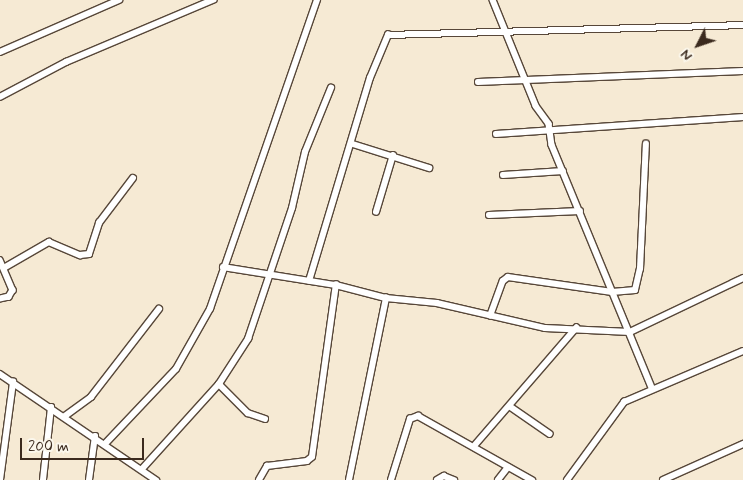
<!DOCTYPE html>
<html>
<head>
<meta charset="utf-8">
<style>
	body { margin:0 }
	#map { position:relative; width:743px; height:480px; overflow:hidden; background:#f6ead4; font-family:Mynerve,sans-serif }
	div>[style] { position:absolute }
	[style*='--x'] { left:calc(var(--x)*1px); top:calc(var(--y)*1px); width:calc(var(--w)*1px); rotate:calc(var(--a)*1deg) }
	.roads { filter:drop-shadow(1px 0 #574739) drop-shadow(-1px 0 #574739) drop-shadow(0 1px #574739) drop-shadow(0 -1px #574739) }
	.minor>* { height:5.5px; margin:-2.75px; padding:0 2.75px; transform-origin:2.75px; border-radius:2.75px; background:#fff }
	span { translate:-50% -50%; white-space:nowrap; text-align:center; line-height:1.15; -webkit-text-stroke:4px #fbf7ec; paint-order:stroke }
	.north { position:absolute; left:673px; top:20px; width:50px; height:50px; -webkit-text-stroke:4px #fbf7ec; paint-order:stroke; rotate:229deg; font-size:14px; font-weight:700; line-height:20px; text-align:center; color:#3b2a1e }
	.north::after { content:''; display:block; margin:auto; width:18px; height:22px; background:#3b2a1e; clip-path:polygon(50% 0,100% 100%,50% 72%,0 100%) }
	.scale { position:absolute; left:20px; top:438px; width:124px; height:22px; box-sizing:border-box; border:2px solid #3b2a1e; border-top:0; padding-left:6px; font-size:15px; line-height:18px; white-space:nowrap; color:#3b2a1e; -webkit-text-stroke:4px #fbf7ec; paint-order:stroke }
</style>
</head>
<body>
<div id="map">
	<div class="roads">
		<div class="minor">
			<i style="--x:493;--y:0;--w:114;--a:67.9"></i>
			<i style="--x:536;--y:106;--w:22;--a:54"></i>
			<i style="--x:549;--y:124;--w:21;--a:82"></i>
			<i style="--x:552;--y:145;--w:263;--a:67.6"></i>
			<i style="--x:0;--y:52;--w:130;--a:-23.6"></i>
			<i style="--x:478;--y:82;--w:265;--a:-2.4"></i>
			<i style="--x:0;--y:97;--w:75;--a:-27.9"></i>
			<i style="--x:66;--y:62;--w:160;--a:-22.9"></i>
			<i style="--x:496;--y:134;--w:248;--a:-3.9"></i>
			<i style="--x:353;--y:144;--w:80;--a:17.5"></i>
			<i style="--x:503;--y:175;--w:60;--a:-3.8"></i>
			<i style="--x:376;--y:212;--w:59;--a:-73.4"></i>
			<i style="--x:489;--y:215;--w:91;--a:-2.5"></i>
			<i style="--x:0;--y:260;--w:33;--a:67"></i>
			<i style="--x:13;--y:290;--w:8;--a:120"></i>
			<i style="--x:9;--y:297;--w:9;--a:167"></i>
			<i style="--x:223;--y:267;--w:114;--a:9.1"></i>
			<i style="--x:336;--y:285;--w:52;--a:14.6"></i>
			<i style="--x:386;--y:298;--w:51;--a:5.6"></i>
			<i style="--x:437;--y:303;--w:111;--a:13"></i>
			<i style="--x:545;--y:328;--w:85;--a:2.7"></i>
			<i style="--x:630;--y:332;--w:125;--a:-25.5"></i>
			<i style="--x:4;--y:268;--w:52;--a:-30"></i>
			<i style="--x:49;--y:242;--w:34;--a:23"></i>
			<i style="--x:80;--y:255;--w:9;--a:-6"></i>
			<i style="--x:89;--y:254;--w:33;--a:-72"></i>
			<i style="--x:99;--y:223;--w:56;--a:-52.9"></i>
			<i style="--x:309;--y:281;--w:212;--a:-73.3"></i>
			<i style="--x:370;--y:78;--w:47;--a:-67.3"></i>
			<i style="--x:388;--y:35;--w:355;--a:-1.6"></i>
			<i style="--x:490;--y:316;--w:37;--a:-70"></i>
			<i style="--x:503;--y:281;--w:6;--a:-39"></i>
			<i style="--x:508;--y:277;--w:105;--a:8.2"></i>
			<i style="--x:612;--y:292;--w:23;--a:-5"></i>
			<i style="--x:635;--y:290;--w:22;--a:-77"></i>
			<i style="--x:640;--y:269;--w:125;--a:-87.3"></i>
			<i style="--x:0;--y:374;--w:189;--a:34.2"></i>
			<i style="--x:219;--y:384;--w:41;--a:45"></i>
			<i style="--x:248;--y:413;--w:18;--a:19"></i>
			<i style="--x:511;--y:407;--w:47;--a:34.7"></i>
			<i style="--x:65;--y:416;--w:32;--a:-36"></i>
			<i style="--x:91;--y:397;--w:111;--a:-52.3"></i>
			<i style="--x:105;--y:444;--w:103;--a:-46.6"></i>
			<i style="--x:176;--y:369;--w:69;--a:-60.5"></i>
			<i style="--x:210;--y:309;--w:327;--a:-70.9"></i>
			<i style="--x:475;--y:445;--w:155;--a:-49.2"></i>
			<i style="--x:142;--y:469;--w:115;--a:-47.8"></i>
			<i style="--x:219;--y:384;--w:54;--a:-57.2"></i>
			<i style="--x:248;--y:339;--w:138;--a:-71.4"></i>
			<i style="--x:292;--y:208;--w:57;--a:-76.9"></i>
			<i style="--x:305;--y:152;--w:69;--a:-67.9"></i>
			<i style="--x:0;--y:480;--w:99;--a:-82.4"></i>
			<i style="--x:43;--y:480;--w:73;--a:-83.7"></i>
			<i style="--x:89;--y:480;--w:44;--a:-82.2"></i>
			<i style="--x:259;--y:480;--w:16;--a:-60"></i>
			<i style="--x:267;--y:466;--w:40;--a:-7.1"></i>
			<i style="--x:307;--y:461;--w:6;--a:-39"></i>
			<i style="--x:312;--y:457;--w:174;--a:-82.1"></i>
			<i style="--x:349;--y:480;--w:186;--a:-78.5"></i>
			<i style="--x:391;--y:480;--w:64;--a:-72.7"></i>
			<i style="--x:410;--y:419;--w:9;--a:-21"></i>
			<i style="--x:418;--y:416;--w:131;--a:29.3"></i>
			<i style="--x:437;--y:480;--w:8;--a:-30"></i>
			<i style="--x:444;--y:476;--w:11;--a:22"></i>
			<i style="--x:498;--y:480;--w:16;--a:-52"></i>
			<i style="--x:567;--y:480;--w:97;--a:-53.8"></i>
			<i style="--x:624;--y:402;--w:129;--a:-23.2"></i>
			<i style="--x:663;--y:480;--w:88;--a:-24.2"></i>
		</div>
	</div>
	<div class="north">N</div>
	<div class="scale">200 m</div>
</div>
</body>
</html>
